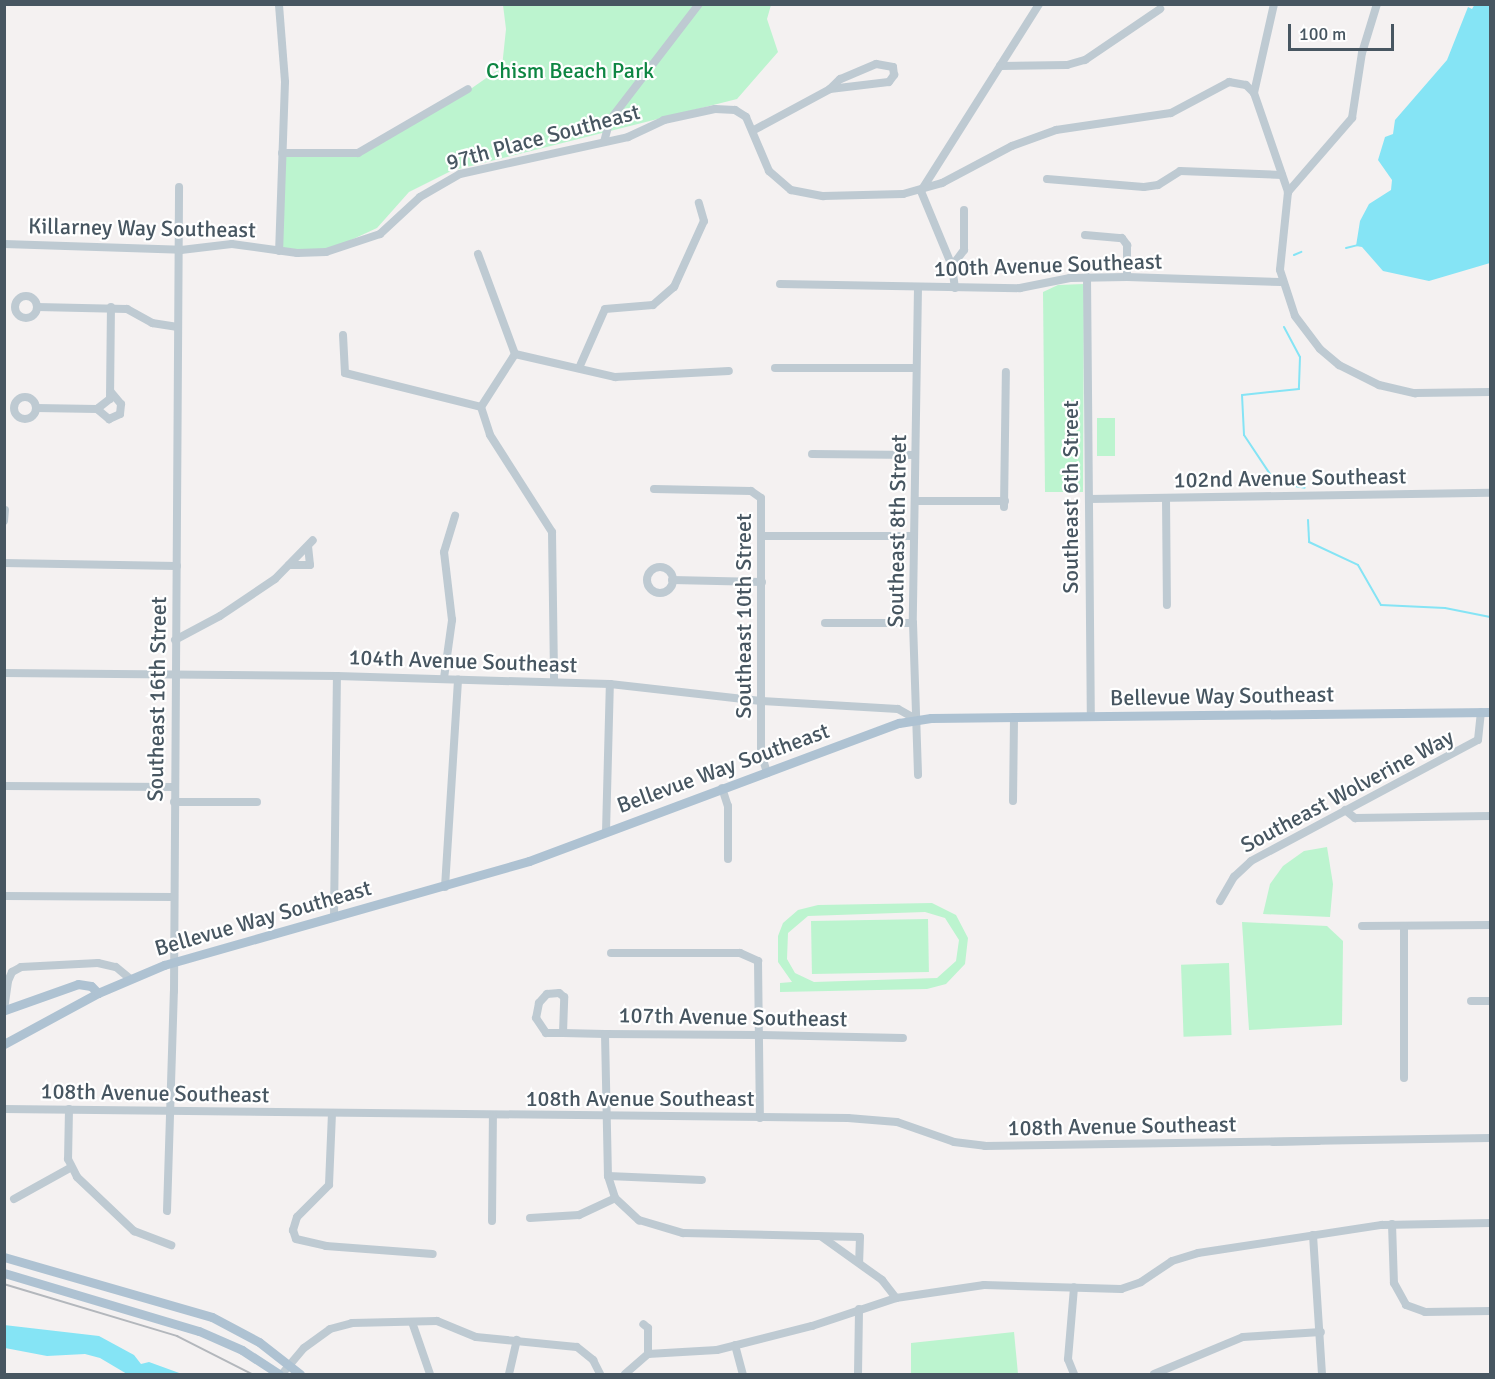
<!DOCTYPE html>
<html>
<head>
<meta charset="utf-8">
<style>
	body { margin:0 }
	#map { position:relative; width:1495px; height:1379px; overflow:hidden; background:#f4f1f1; font-family:Signika,sans-serif }
	div>[style] { position:absolute }
	[style*='--x'] { left:calc(var(--x)*1px); top:calc(var(--y)*1px); width:calc(var(--w)*1px); rotate:calc(var(--a)*1deg) }
	.green>* { inset:0; background:#bcf4cf; transform-origin:0 0 }
	.water>* { inset:0; background:#85e4f5 }
	.stream>* { height:2px; margin:-1px; padding:0 1px; transform-origin:1px; border-radius:1px; background:#85e4f5 }
	.minor>* { height:8px; margin:-4px; padding:0 4px; transform-origin:4px; border-radius:4px; background:#becad2 }
	.minor>.ring { margin:-4px; padding:0; box-sizing:content-box; background:none; border:8px solid #becad2; border-radius:50% }
	.major>* { height:9px; margin:-4.5px; padding:0 4.5px; transform-origin:4.5px; border-radius:4.5px; background:#aec2d2 }
	.tram>* { height:1.5px; margin:-0.75px; padding:0 0.75px; transform-origin:0.75px; border-radius:0.75px; background:#b3b7bc }
	span { translate:-50% -50%; white-space:nowrap; text-align:center; line-height:1.15; -webkit-text-stroke:4.5px #fff; paint-order:stroke }
	.park-label { font-size:22px; color:#0e8643 }
	.street-label { font-size:22px; color:#475661 }
	.frame { position:absolute; inset:0; border:6px solid #475661; pointer-events:none }
	.scale { position:absolute; left:1288px; top:24px; width:106px; height:27px; box-sizing:border-box; border:3px solid #475661; border-top:0; padding-left:8px; font-size:18px; line-height:21px; white-space:nowrap; color:#475661; -webkit-text-stroke:4px #fff; paint-order:stroke }
</style>
</head>
<body>
<div id="map">
	<div class="green">
		<i style="clip-path:polygon(503px 5px,771px 5px,767px 19px,778px 52px,737px 99px,451px 171px,409px 192px,377px 228px,325px 252px,284px 248px,281px 244px,282px 153px,351px 155px,472px 88px,502px 67px,506px 29px)"></i>
		<i style="clip-path:polygon(1084px 284px,1083px 492px,1045px 492px,1043px 292px,1058px 285px)"></i>
		<i style="left:1097px;top:418px;width:18px;height:38px"></i>
		<i style="clip-path:polygon(1327px 847px,1333px 884px,1330px 917px,1263px 914px,1270px 884px,1283px 866px,1304px 851px)"></i>
		<i style="clip-path:polygon(evenodd,932px 903px,956px 915px,968px 938px,965px 964px,946px 984px,927px 989px,780px 992px,780px 983px,792px 982px,778px 962px,778px 936px,783px 923px,798px 910px,818px 905px,932px 903px,925px 912px,945px 918px,959px 940px,956px 961px,937px 978px,814px 982px,795px 973px,787px 959px,788px 933px,808px 916px,925px 912px)"></i>
		<i style="left:928px;top:919px;width:53px;height:117px;rotate:89deg"></i>
		<i style="clip-path:polygon(1242px 922px,1327px 926px,1343px 941px,1342px 1025px,1249px 1030px)"></i>
		<i style="left:1229px;top:963px;width:72px;height:48px;rotate:88deg"></i>
		<i style="clip-path:polygon(1014px 1332px,1018px 1374px,911px 1374px,911px 1343px)"></i>
	</div>
	<div class="water">
		<i style="clip-path:polygon(1475px 4px,1490px 5px,1490px 263px,1429px 281px,1383px 271px,1362px 247px,1356px 246px,1360px 221px,1369px 204px,1391px 190px,1392px 180px,1378px 160px,1385px 137px,1393px 134px,1395px 120px,1447px 60px,1468px 7px,1472px 9px)"></i>
		<i style="clip-path:polygon(4px 1325px,99px 1336px,134px 1355px,141px 1364px,149px 1362px,182px 1374px,127px 1374px,100px 1358px,85px 1354px,47px 1356px,5px 1348px)"></i>
	</div>
	<div class="stream">
		<i style="--x:1346;--y:248;--w:12;--a:-14"></i>
		<i style="--x:1294;--y:255;--w:8;--a:-23"></i>
		<i style="--x:1284;--y:327;--w:34;--a:62"></i>
		<i style="--x:1300;--y:357;--w:32;--a:92"></i>
		<i style="--x:1299;--y:389;--w:57;--a:174"></i>
		<i style="--x:1242;--y:395;--w:40;--a:87.1"></i>
		<i style="--x:1244;--y:435;--w:47;--a:56.3"></i>
		<i style="--x:1270;--y:474;--w:18;--a:34"></i>
		<i style="--x:1285;--y:484;--w:20;--a:11"></i>
		<i style="--x:1308;--y:520;--w:22;--a:87"></i>
		<i style="--x:1309;--y:542;--w:54;--a:25.1"></i>
		<i style="--x:1358;--y:565;--w:46;--a:60.1"></i>
		<i style="--x:1381;--y:605;--w:64;--a:2.7"></i>
		<i style="--x:1445;--y:608;--w:46;--a:11.3"></i>
	</div>
	<div class="minor">
		<i style="--x:1274;--y:4;--w:91;--a:102.7"></i>
		<i style="--x:1254;--y:93;--w:105;--a:71"></i>
		<i style="--x:1288;--y:192;--w:78;--a:95.9"></i>
		<i style="--x:1280;--y:270;--w:48;--a:71.9"></i>
		<i style="--x:1295;--y:316;--w:41;--a:52.9"></i>
		<i style="--x:1320;--y:349;--w:25;--a:40"></i>
		<i style="--x:1339;--y:365;--w:45;--a:26.6"></i>
		<i style="--x:1379;--y:385;--w:37;--a:13"></i>
		<i style="--x:1415;--y:393;--w:75;--a:-0.8"></i>
		<i style="--x:279;--y:5;--w:77;--a:85.5"></i>
		<i style="--x:285;--y:82;--w:169;--a:92"></i>
		<i style="--x:1000;--y:66;--w:67;--a:-0.9"></i>
		<i style="--x:1067;--y:65;--w:19;--a:-16"></i>
		<i style="--x:1085;--y:60;--w:91;--a:-34.2"></i>
		<i style="--x:754;--y:130;--w:86;--a:-28.3"></i>
		<i style="--x:830;--y:89;--w:59;--a:-6.8"></i>
		<i style="--x:889;--y:82;--w:9;--a:-54"></i>
		<i style="--x:894;--y:75;--w:8;--a:-97"></i>
		<i style="--x:893;--y:67;--w:17;--a:-170"></i>
		<i style="--x:876;--y:64;--w:39;--a:157"></i>
		<i style="--x:840;--y:79;--w:14;--a:135"></i>
		<i style="--x:604;--y:142;--w:23;--a:-75"></i>
		<i style="--x:610;--y:120;--w:146;--a:-52.5"></i>
		<i style="--x:282;--y:153;--w:76;--a:0"></i>
		<i style="--x:358;--y:153;--w:127;--a:-30.2"></i>
		<i style="--x:1047;--y:179;--w:97;--a:4.7"></i>
		<i style="--x:1144;--y:187;--w:14;--a:-8"></i>
		<i style="--x:1158;--y:185;--w:26;--a:-32"></i>
		<i style="--x:1180;--y:171;--w:102;--a:2.2"></i>
		<i style="--x:1288;--y:192;--w:98;--a:-49.1"></i>
		<i style="--x:1352;--y:118;--w:66;--a:-81.3"></i>
		<i style="--x:1362;--y:53;--w:51;--a:-73"></i>
		<i style="--x:1085;--y:235;--w:37;--a:5"></i>
		<i style="--x:1122;--y:238;--w:9;--a:54"></i>
		<i style="--x:1127;--y:245;--w:32;--a:90"></i>
		<i style="--x:4;--y:244;--w:177;--a:1.9"></i>
		<i style="--x:181;--y:250;--w:51;--a:-6.7"></i>
		<i style="--x:232;--y:244;--w:66;--a:7.9"></i>
		<i style="--x:297;--y:253;--w:29;--a:-2"></i>
		<i style="--x:326;--y:252;--w:57;--a:-18.4"></i>
		<i style="--x:380;--y:234;--w:54;--a:-42.8"></i>
		<i style="--x:420;--y:197;--w:46;--a:-29.9"></i>
		<i style="--x:460;--y:174;--w:172;--a:-12.4"></i>
		<i style="--x:628;--y:137;--w:40;--a:-25"></i>
		<i style="--x:664;--y:120;--w:52;--a:-12.2"></i>
		<i style="--x:715;--y:109;--w:20;--a:3"></i>
		<i style="--x:735;--y:110;--w:13;--a:32"></i>
		<i style="--x:746;--y:117;--w:59;--a:66.9"></i>
		<i style="--x:769;--y:171;--w:29;--a:41"></i>
		<i style="--x:791;--y:190;--w:33;--a:11"></i>
		<i style="--x:823;--y:196;--w:80;--a:-1.4"></i>
		<i style="--x:903;--y:194;--w:41;--a:-15.8"></i>
		<i style="--x:942;--y:183;--w:79;--a:-27.9"></i>
		<i style="--x:1012;--y:146;--w:47;--a:-20"></i>
		<i style="--x:1056;--y:130;--w:116;--a:-8.4"></i>
		<i style="--x:1171;--y:113;--w:66;--a:-28.1"></i>
		<i style="--x:1229;--y:82;--w:17;--a:10"></i>
		<i style="--x:1246;--y:85;--w:11;--a:45"></i>
		<i style="--x:478;--y:254;--w:107;--a:69.7"></i>
		<i style="--x:952;--y:266;--w:20;--a:-53"></i>
		<i style="--x:964;--y:250;--w:40;--a:-90"></i>
		<i style="--x:1087;--y:277;--w:440;--a:89.5"></i>
		<i style="--x:780;--y:284;--w:240;--a:1"></i>
		<i style="--x:1020;--y:288;--w:51;--a:-11.3"></i>
		<i style="--x:1070;--y:278;--w:57;--a:-1"></i>
		<i style="--x:1127;--y:277;--w:154;--a:1.9"></i>
		<i style="--x:918;--y:287;--w:336;--a:90.9"></i>
		<i style="--x:913;--y:623;--w:152;--a:88.1"></i>
		<i style="--x:955;--y:288;--w:22;--a:-98"></i>
		<i style="--x:952;--y:266;--w:81;--a:-112.5"></i>
		<i style="--x:921;--y:191;--w:221;--a:-57.7"></i>
		<i class="ring" style="left:15px;top:296px;width:14px;height:14px"></i>
		<i style="--x:37;--y:307;--w:90;--a:1.3"></i>
		<i style="--x:127;--y:309;--w:29;--a:29"></i>
		<i style="--x:152;--y:323;--w:26;--a:9"></i>
		<i style="--x:343;--y:335;--w:38;--a:87"></i>
		<i style="--x:345;--y:373;--w:140;--a:14"></i>
		<i style="--x:481;--y:407;--w:29;--a:72"></i>
		<i style="--x:490;--y:435;--w:115;--a:57.4"></i>
		<i style="--x:552;--y:532;--w:150;--a:89.2"></i>
		<i style="--x:515;--y:354;--w:103;--a:13"></i>
		<i style="--x:615;--y:377;--w:114;--a:-3"></i>
		<i style="--x:579;--y:368;--w:64;--a:-66.2"></i>
		<i style="--x:605;--y:309;--w:48;--a:-4.8"></i>
		<i style="--x:653;--y:305;--w:28;--a:-41"></i>
		<i style="--x:674;--y:287;--w:72;--a:-65.6"></i>
		<i style="--x:704;--y:221;--w:19;--a:-106"></i>
		<i style="--x:775;--y:368;--w:141;--a:0"></i>
		<i class="ring" style="left:14px;top:397px;width:14px;height:14px"></i>
		<i style="--x:481;--y:407;--w:63;--a:-57.3"></i>
		<i style="--x:36;--y:408;--w:61;--a:0.9"></i>
		<i style="--x:97;--y:409;--w:16;--a:-38"></i>
		<i style="--x:110;--y:399;--w:92;--a:-89.4"></i>
		<i style="--x:97;--y:409;--w:16;--a:40"></i>
		<i style="--x:109;--y:419;--w:12;--a:-24"></i>
		<i style="--x:120;--y:414;--w:10;--a:-84"></i>
		<i style="--x:121;--y:404;--w:16;--a:-130"></i>
		<i style="--x:812;--y:454;--w:103;--a:0.6"></i>
		<i style="--x:654;--y:489;--w:97;--a:1.2"></i>
		<i style="--x:751;--y:491;--w:12;--a:35"></i>
		<i style="--x:761;--y:498;--w:255;--a:90"></i>
		<i style="--x:761;--y:753;--w:21;--a:73"></i>
		<i style="--x:1166;--y:498;--w:107;--a:89.5"></i>
		<i style="--x:1089;--y:499;--w:401;--a:-0.9"></i>
		<i style="--x:915;--y:501;--w:90;--a:0"></i>
		<i style="--x:1004;--y:507;--w:135;--a:-89.2"></i>
		<i style="--x:4;--y:521;--w:11;--a:-85"></i>
		<i style="--x:763;--y:536;--w:151;--a:0"></i>
		<i style="--x:4;--y:563;--w:173;--a:1"></i>
		<i style="--x:289;--y:565;--w:21;--a:0"></i>
		<i style="--x:310;--y:565;--w:18;--a:-96"></i>
		<i class="ring" style="left:647px;top:567px;width:18px;height:18px"></i>
		<i style="--x:672;--y:580;--w:90;--a:1.3"></i>
		<i style="--x:825;--y:623;--w:88;--a:0"></i>
		<i style="--x:175;--y:640;--w:51;--a:-28.1"></i>
		<i style="--x:220;--y:616;--w:66;--a:-33.9"></i>
		<i style="--x:275;--y:579;--w:54;--a:-45.7"></i>
		<i style="--x:4;--y:673;--w:333;--a:0.5"></i>
		<i style="--x:337;--y:676;--w:273;--a:1.7"></i>
		<i style="--x:610;--y:684;--w:152;--a:6.4"></i>
		<i style="--x:761;--y:701;--w:137;--a:3.3"></i>
		<i style="--x:898;--y:709;--w:21;--a:29"></i>
		<i style="--x:444;--y:678;--w:59;--a:-82.1"></i>
		<i style="--x:452;--y:620;--w:68;--a:-96.7"></i>
		<i style="--x:444;--y:552;--w:38;--a:-73"></i>
		<i style="--x:4;--y:786;--w:170;--a:0.3"></i>
		<i style="--x:722;--y:788;--w:19;--a:72"></i>
		<i style="--x:728;--y:806;--w:53;--a:90"></i>
		<i style="--x:1013;--y:801;--w:84;--a:-89.3"></i>
		<i style="--x:174;--y:802;--w:83;--a:0"></i>
		<i style="--x:1345;--y:810;--w:13;--a:39"></i>
		<i style="--x:1355;--y:818;--w:135;--a:-0.8"></i>
		<i style="--x:606;--y:832;--w:148;--a:-88.5"></i>
		<i style="--x:445;--y:887;--w:208;--a:-86.4"></i>
		<i style="--x:4;--y:896;--w:169;--a:0.3"></i>
		<i style="--x:1220;--y:901;--w:28;--a:-60"></i>
		<i style="--x:1234;--y:877;--w:23;--a:-43"></i>
		<i style="--x:1251;--y:861;--w:257;--a:-28.1"></i>
		<i style="--x:1478;--y:740;--w:28;--a:-84"></i>
		<i style="--x:334;--y:917;--w:241;--a:-89.3"></i>
		<i style="--x:1362;--y:926;--w:128;--a:-0.4"></i>
		<i style="--x:611;--y:953;--w:129;--a:0"></i>
		<i style="--x:740;--y:953;--w:20;--a:24"></i>
		<i style="--x:758;--y:961;--w:157;--a:89.3"></i>
		<i style="--x:1471;--y:1001;--w:19;--a:0"></i>
		<i style="--x:4;--y:1010;--w:29;--a:-82"></i>
		<i style="--x:8;--y:981;--w:10;--a:-66"></i>
		<i style="--x:12;--y:972;--w:10;--a:-29"></i>
		<i style="--x:21;--y:967;--w:77;--a:-3"></i>
		<i style="--x:98;--y:963;--w:18;--a:13"></i>
		<i style="--x:116;--y:967;--w:17;--a:40"></i>
		<i style="--x:563;--y:1033;--w:36;--a:-88"></i>
		<i style="--x:564;--y:997;--w:6;--a:-141"></i>
		<i style="--x:559;--y:993;--w:12;--a:175"></i>
		<i style="--x:547;--y:994;--w:12;--a:132"></i>
		<i style="--x:539;--y:1003;--w:15;--a:101"></i>
		<i style="--x:536;--y:1018;--w:18;--a:56"></i>
		<i style="--x:546;--y:1033;--w:17;--a:0"></i>
		<i style="--x:563;--y:1033;--w:42;--a:1.4"></i>
		<i style="--x:605;--y:1034;--w:156;--a:0.4"></i>
		<i style="--x:761;--y:1035;--w:142;--a:1.2"></i>
		<i style="--x:605;--y:1034;--w:142;--a:88.8"></i>
		<i style="--x:608;--y:1176;--w:23;--a:72"></i>
		<i style="--x:1404;--y:1078;--w:152;--a:-90"></i>
		<i style="--x:4;--y:1109;--w:844;--a:0.61"></i>
		<i style="--x:848;--y:1118;--w:49;--a:4.7"></i>
		<i style="--x:897;--y:1122;--w:60;--a:19.3"></i>
		<i style="--x:954;--y:1142;--w:31;--a:7"></i>
		<i style="--x:985;--y:1146;--w:505;--a:-0.91"></i>
		<i style="--x:69;--y:1109;--w:50;--a:91.1"></i>
		<i style="--x:68;--y:1159;--w:20;--a:63"></i>
		<i style="--x:77;--y:1177;--w:79;--a:43.5"></i>
		<i style="--x:134;--y:1231;--w:40;--a:21"></i>
		<i style="--x:332;--y:1113;--w:72;--a:92.4"></i>
		<i style="--x:329;--y:1185;--w:45;--a:135"></i>
		<i style="--x:297;--y:1217;--w:14;--a:107"></i>
		<i style="--x:293;--y:1230;--w:9;--a:72"></i>
		<i style="--x:296;--y:1239;--w:31;--a:13"></i>
		<i style="--x:326;--y:1246;--w:107;--a:4.3"></i>
		<i style="--x:1273;--y:1142;--w:45;--a:-1.3"></i>
		<i style="--x:608;--y:1176;--w:94;--a:2.4"></i>
		<i style="--x:14;--y:1199;--w:64;--a:-29"></i>
		<i style="--x:167;--y:1211;--w:220;--a:-88.2"></i>
		<i style="--x:174;--y:991;--w:804;--a:-89.64"></i>
		<i style="--x:530;--y:1218;--w:49;--a:-3.5"></i>
		<i style="--x:579;--y:1215;--w:40;--a:-25"></i>
		<i style="--x:615;--y:1198;--w:33;--a:43"></i>
		<i style="--x:639;--y:1220;--w:46;--a:16.5"></i>
		<i style="--x:683;--y:1233;--w:177;--a:1.3"></i>
		<i style="--x:860;--y:1237;--w:25;--a:92"></i>
		<i style="--x:492;--y:1221;--w:105;--a:-89.5"></i>
		<i style="--x:1392;--y:1224;--w:59;--a:88.1"></i>
		<i style="--x:1394;--y:1283;--w:25;--a:61"></i>
		<i style="--x:1406;--y:1305;--w:20;--a:20"></i>
		<i style="--x:1425;--y:1312;--w:65;--a:-0.9"></i>
		<i style="--x:1313;--y:1235;--w:139;--a:86.3"></i>
		<i style="--x:822;--y:1237;--w:74;--a:35.6"></i>
		<i style="--x:882;--y:1280;--w:23;--a:52"></i>
		<i style="--x:896;--y:1298;--w:89;--a:-8.4"></i>
		<i style="--x:984;--y:1285;--w:137;--a:1.7"></i>
		<i style="--x:1121;--y:1289;--w:21;--a:-19"></i>
		<i style="--x:1141;--y:1282;--w:37;--a:-34"></i>
		<i style="--x:1172;--y:1261;--w:27;--a:-17"></i>
		<i style="--x:1198;--y:1253;--w:186;--a:-8.7"></i>
		<i style="--x:1382;--y:1225;--w:108;--a:-1.1"></i>
		<i style="--x:412;--y:1322;--w:55;--a:70.9"></i>
		<i style="--x:735;--y:1345;--w:30;--a:75"></i>
		<i style="--x:648;--y:1354;--w:69;--a:-3.3"></i>
		<i style="--x:717;--y:1350;--w:98;--a:-14.2"></i>
		<i style="--x:812;--y:1326;--w:89;--a:-18.4"></i>
		<i style="--x:282;--y:1374;--w:34;--a:-50"></i>
		<i style="--x:304;--y:1348;--w:32;--a:-36"></i>
		<i style="--x:330;--y:1329;--w:23;--a:-15"></i>
		<i style="--x:352;--y:1323;--w:85;--a:-1.3"></i>
		<i style="--x:437;--y:1321;--w:42;--a:22.3"></i>
		<i style="--x:476;--y:1337;--w:101;--a:5.7"></i>
		<i style="--x:577;--y:1347;--w:21;--a:39"></i>
		<i style="--x:593;--y:1360;--w:16;--a:63"></i>
		<i style="--x:509;--y:1374;--w:35;--a:-77"></i>
		<i style="--x:625;--y:1374;--w:30;--a:-41"></i>
		<i style="--x:648;--y:1354;--w:26;--a:-90"></i>
		<i style="--x:648;--y:1328;--w:6;--a:-141"></i>
		<i style="--x:858;--y:1374;--w:65;--a:-89.1"></i>
		<i style="--x:1074;--y:1374;--w:16;--a:-112"></i>
		<i style="--x:1068;--y:1359;--w:72;--a:-85.2"></i>
		<i style="--x:1154;--y:1374;--w:96;--a:-22.6"></i>
		<i style="--x:1243;--y:1337;--w:78;--a:-3.7"></i>
	</div>
	<div class="major">
		<i style="--x:5;--y:1010;--w:77;--a:-19.6"></i>
		<i style="--x:78;--y:984;--w:13;--a:9"></i>
		<i style="--x:91;--y:986;--w:10;--a:45"></i>
		<i style="--x:4;--y:1044;--w:107;--a:-28.5"></i>
		<i style="--x:98;--y:993;--w:72;--a:-23"></i>
		<i style="--x:164;--y:965;--w:380;--a:-15.9"></i>
		<i style="--x:529;--y:861;--w:395;--a:-20.5"></i>
		<i style="--x:899;--y:723;--w:32;--a:-9"></i>
		<i style="--x:931;--y:718;--w:559;--a:-0.61"></i>
		<i style="--x:4;--y:1257;--w:216;--a:16.1"></i>
		<i style="--x:212;--y:1317;--w:53;--a:28"></i>
		<i style="--x:259;--y:1342;--w:52;--a:38"></i>
		<i style="--x:4;--y:1273;--w:203;--a:16.6"></i>
		<i style="--x:199;--y:1331;--w:47;--a:23.8"></i>
		<i style="--x:242;--y:1350;--w:44;--a:33"></i>
	</div>
	<div class="tram">
		<i style="--x:4;--y:1284;--w:181;--a:16.7"></i>
		<i style="--x:177;--y:1336;--w:84;--a:26.9"></i>
	</div>
	<div class="park-label">
		<span style="left:570px;top:71px">Chism Beach Park</span>
	</div>
	<div class="street-label">
		<span style="left:543px;top:137px;rotate:-15deg">97th Place Southeast</span>
		<span style="left:142px;top:228px;rotate:1deg">Killarney Way Southeast</span>
		<span style="left:1048px;top:265px;rotate:-2deg">100th Avenue Southeast</span>
		<span style="left:1290px;top:478px;rotate:-1deg">102nd Avenue Southeast</span>
		<span style="left:1071px;top:497px;rotate:-90deg">Southeast 6th Street</span>
		<span style="left:897px;top:531px;rotate:-89deg">Southeast 8th Street</span>
		<span style="left:744px;top:616px;rotate:-90deg">Southeast 10th Street</span>
		<span style="left:463px;top:661px;rotate:2deg">104th Avenue Southeast</span>
		<span style="left:1222px;top:696px;rotate:-1deg">Bellevue Way Southeast</span>
		<span style="left:157px;top:699px;rotate:-89deg">Southeast 16th Street</span>
		<span style="left:723px;top:768px;rotate:-20deg">Bellevue Way Southeast</span>
		<span style="left:1347px;top:791px;rotate:-28deg">Southeast Wolverine Way</span>
		<span style="left:263px;top:918px;rotate:-16deg">Bellevue Way Southeast</span>
		<span style="left:733px;top:1017px;rotate:1deg">107th Avenue Southeast</span>
		<span style="left:155px;top:1093px;rotate:1deg">108th Avenue Southeast</span>
		<span style="left:640px;top:1099px">108th Avenue Southeast</span>
		<span style="left:1122px;top:1126px;rotate:-1deg">108th Avenue Southeast</span>
	</div>
	<div class="frame"></div>
	<div class="scale">100 m</div>
</div>
</body>
</html>
